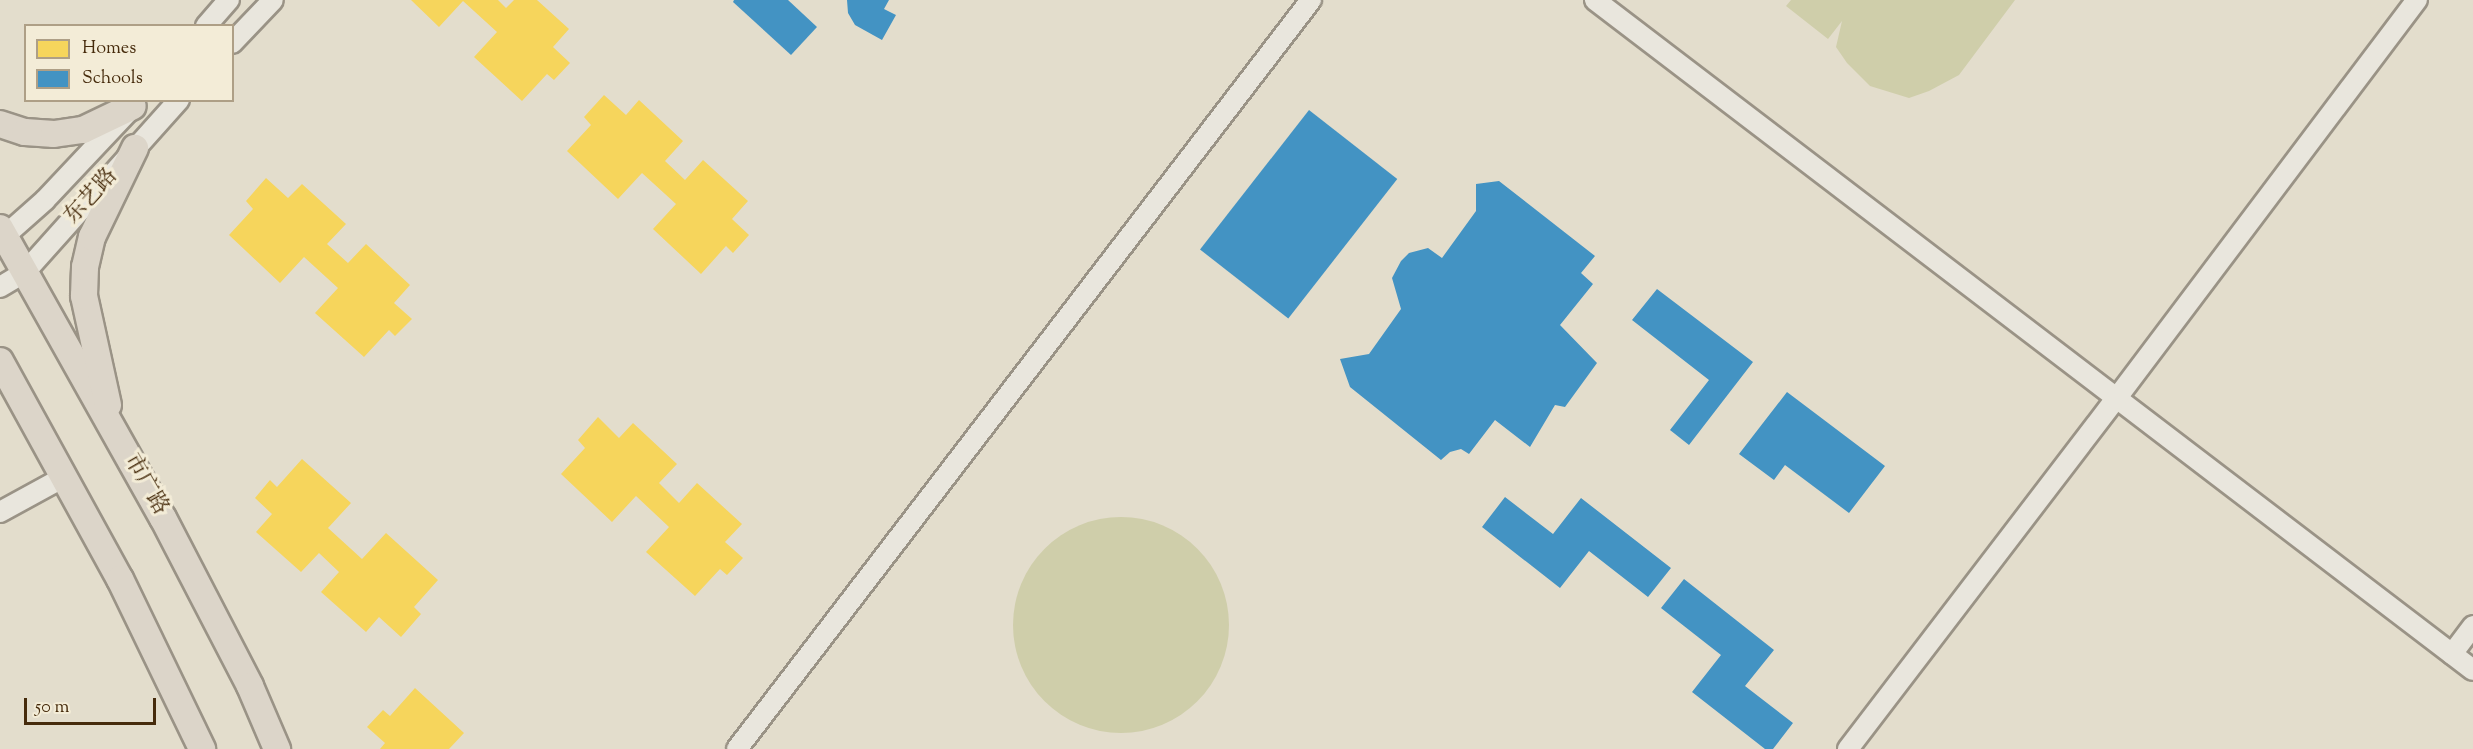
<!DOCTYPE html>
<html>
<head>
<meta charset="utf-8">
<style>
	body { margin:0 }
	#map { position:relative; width:2473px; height:749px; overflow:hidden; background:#e3ddcc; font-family:"Sorts Mill Goudy","Noto Serif SC",serif }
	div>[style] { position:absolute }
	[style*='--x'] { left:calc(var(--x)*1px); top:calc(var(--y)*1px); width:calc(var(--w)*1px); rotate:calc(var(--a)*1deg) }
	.green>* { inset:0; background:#cfceaa }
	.round { border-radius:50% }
	.homes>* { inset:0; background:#f6d55c }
	.schools>* { inset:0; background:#4393c3; transform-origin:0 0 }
	.roads { filter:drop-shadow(2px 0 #9a9386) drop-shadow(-2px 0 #9a9386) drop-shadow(0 2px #9a9386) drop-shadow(0 -2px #9a9386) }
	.minor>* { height:20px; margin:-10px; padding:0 10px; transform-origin:10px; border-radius:10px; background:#e9e6dd }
	.major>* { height:26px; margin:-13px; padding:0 13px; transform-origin:13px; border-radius:13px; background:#dcd5c9 }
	span { translate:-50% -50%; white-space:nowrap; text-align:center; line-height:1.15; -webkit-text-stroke:6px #f3ecd7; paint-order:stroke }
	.street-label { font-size:22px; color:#462b0c }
	.legend { position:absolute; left:24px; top:24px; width:210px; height:78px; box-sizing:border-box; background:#f3ecd7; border:2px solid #ae9f86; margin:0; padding:8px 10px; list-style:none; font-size:18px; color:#462b0c }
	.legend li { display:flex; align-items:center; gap:12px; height:30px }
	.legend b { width:30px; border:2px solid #ae9f86 }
	.scale { position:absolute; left:24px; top:698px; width:132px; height:27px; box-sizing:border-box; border:3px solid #462b0c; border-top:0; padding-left:8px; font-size:18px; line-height:21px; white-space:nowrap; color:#462b0c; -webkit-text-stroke:4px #f3ecd7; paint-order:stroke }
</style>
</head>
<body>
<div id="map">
	<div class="green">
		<i style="clip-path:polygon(1791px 0,2015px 0,1959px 75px,1929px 91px,1909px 98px,1870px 86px,1847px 63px,1836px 47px,1842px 21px,1828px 39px,1786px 6px)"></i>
		<i class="round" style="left:1013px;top:517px;width:216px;height:216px"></i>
	</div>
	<div class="homes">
		<i style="clip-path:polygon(411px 0,498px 0,506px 8px,514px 0,537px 0,569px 29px,553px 47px,570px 63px,554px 80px,547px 74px,522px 101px,474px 57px,497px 32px,463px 1px,439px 27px)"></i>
		<i style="clip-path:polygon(604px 95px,626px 115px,639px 100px,683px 141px,665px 161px,685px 180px,703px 160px,748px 201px,732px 219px,749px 235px,733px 253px,726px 246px,701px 274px,653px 229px,676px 204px,642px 173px,618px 199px,567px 151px,591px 125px,584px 117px)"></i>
		<i style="clip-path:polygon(266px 178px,288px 198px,302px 184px,346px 224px,327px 244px,348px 263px,366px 244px,410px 285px,394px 303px,412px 319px,395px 336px,389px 330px,364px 357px,315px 313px,338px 288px,304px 257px,280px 283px,229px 235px,253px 209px,246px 201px)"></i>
		<i style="clip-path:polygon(598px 417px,619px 438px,633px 423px,677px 464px,659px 483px,679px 503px,697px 483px,742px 524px,725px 542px,743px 558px,727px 575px,720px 569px,695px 596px,646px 552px,669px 527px,636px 496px,612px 522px,561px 474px,585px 448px,578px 440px)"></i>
		<i style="clip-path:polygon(302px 459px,351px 503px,328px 528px,362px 559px,386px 533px,438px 580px,414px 607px,421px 614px,401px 637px,379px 617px,366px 632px,321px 592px,339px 572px,319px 553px,301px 572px,256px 532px,272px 514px,255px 498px,270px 480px,277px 487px)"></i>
		<i style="clip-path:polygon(415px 688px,464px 733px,449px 749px,380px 749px,385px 743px,367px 727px,383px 710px,390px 716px)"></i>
	</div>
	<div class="schools">
		<i style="clip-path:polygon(734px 0,788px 0,817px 27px,791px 55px,733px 2px)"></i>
		<i style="clip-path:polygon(847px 0,889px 0,884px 9px,896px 15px,882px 40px,855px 25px,848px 13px)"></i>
		<i style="left:1309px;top:110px;width:112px;height:177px;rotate:38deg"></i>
		<i style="clip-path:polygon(1499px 181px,1595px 256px,1581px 273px,1593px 284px,1560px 325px,1597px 363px,1565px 407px,1555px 405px,1530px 447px,1495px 420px,1469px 454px,1461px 449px,1450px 452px,1441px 460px,1350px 387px,1340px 359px,1369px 354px,1401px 309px,1392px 278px,1401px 261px,1409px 253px,1428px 248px,1442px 258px,1476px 211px,1476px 184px)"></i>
		<i style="clip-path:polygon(1657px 289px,1753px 362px,1689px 445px,1670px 430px,1709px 380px,1632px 320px)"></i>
		<i style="clip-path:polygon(1787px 392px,1885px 466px,1849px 513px,1785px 465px,1774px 480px,1739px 454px)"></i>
		<i style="clip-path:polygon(1505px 497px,1553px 534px,1581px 498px,1671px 568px,1648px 597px,1589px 551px,1560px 588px,1482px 527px)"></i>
		<i style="clip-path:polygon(1684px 579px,1774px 650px,1745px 686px,1793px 723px,1773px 749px,1765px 749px,1692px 692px,1721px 655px,1661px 608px)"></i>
	</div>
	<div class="roads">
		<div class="minor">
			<i style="--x:1595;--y:0;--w:1104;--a:37.35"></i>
			<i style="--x:206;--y:26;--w:35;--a:-49"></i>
			<i style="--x:232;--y:43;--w:59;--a:-46.4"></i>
			<i style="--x:0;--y:240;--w:60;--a:-41.6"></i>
			<i style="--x:45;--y:200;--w:122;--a:-46.7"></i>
			<i style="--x:0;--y:287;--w:29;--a:-31"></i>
			<i style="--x:25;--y:272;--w:231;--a:-48.2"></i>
			<i style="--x:0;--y:512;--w:73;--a:-28.7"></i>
			<i style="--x:2452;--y:654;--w:35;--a:-53"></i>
			<i style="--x:737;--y:749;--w:944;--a:-52.54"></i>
			<i style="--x:1848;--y:749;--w:441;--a:-52.6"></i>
			<i style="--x:2116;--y:399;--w:500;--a:-53"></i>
		</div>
		<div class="major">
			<i style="--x:0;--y:124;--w:26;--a:18"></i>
			<i style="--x:25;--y:132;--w:29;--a:4"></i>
			<i style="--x:54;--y:134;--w:29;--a:-8"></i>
			<i style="--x:83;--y:130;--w:55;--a:-25.6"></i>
			<i style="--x:0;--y:228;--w:333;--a:60.7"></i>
			<i style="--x:163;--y:518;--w:189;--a:62.6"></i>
			<i style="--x:250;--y:686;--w:69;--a:66.8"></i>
			<i style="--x:0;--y:361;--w:249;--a:61.2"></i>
			<i style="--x:120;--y:579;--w:189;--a:64.2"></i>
			<i style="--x:108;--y:405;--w:112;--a:-102.4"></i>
			<i style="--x:84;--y:296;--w:29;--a:-88"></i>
			<i style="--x:85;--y:267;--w:31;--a:-77"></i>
			<i style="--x:92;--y:237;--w:99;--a:-64.2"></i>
		</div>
	</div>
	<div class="street-label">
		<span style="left:92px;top:197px;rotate:-48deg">东艺路</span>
		<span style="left:145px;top:485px;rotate:60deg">市广路</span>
	</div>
	<ul class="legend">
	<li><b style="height:16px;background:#f6d55c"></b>Homes</li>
	<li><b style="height:16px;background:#4393c3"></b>Schools</li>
	</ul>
	<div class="scale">50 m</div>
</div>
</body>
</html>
